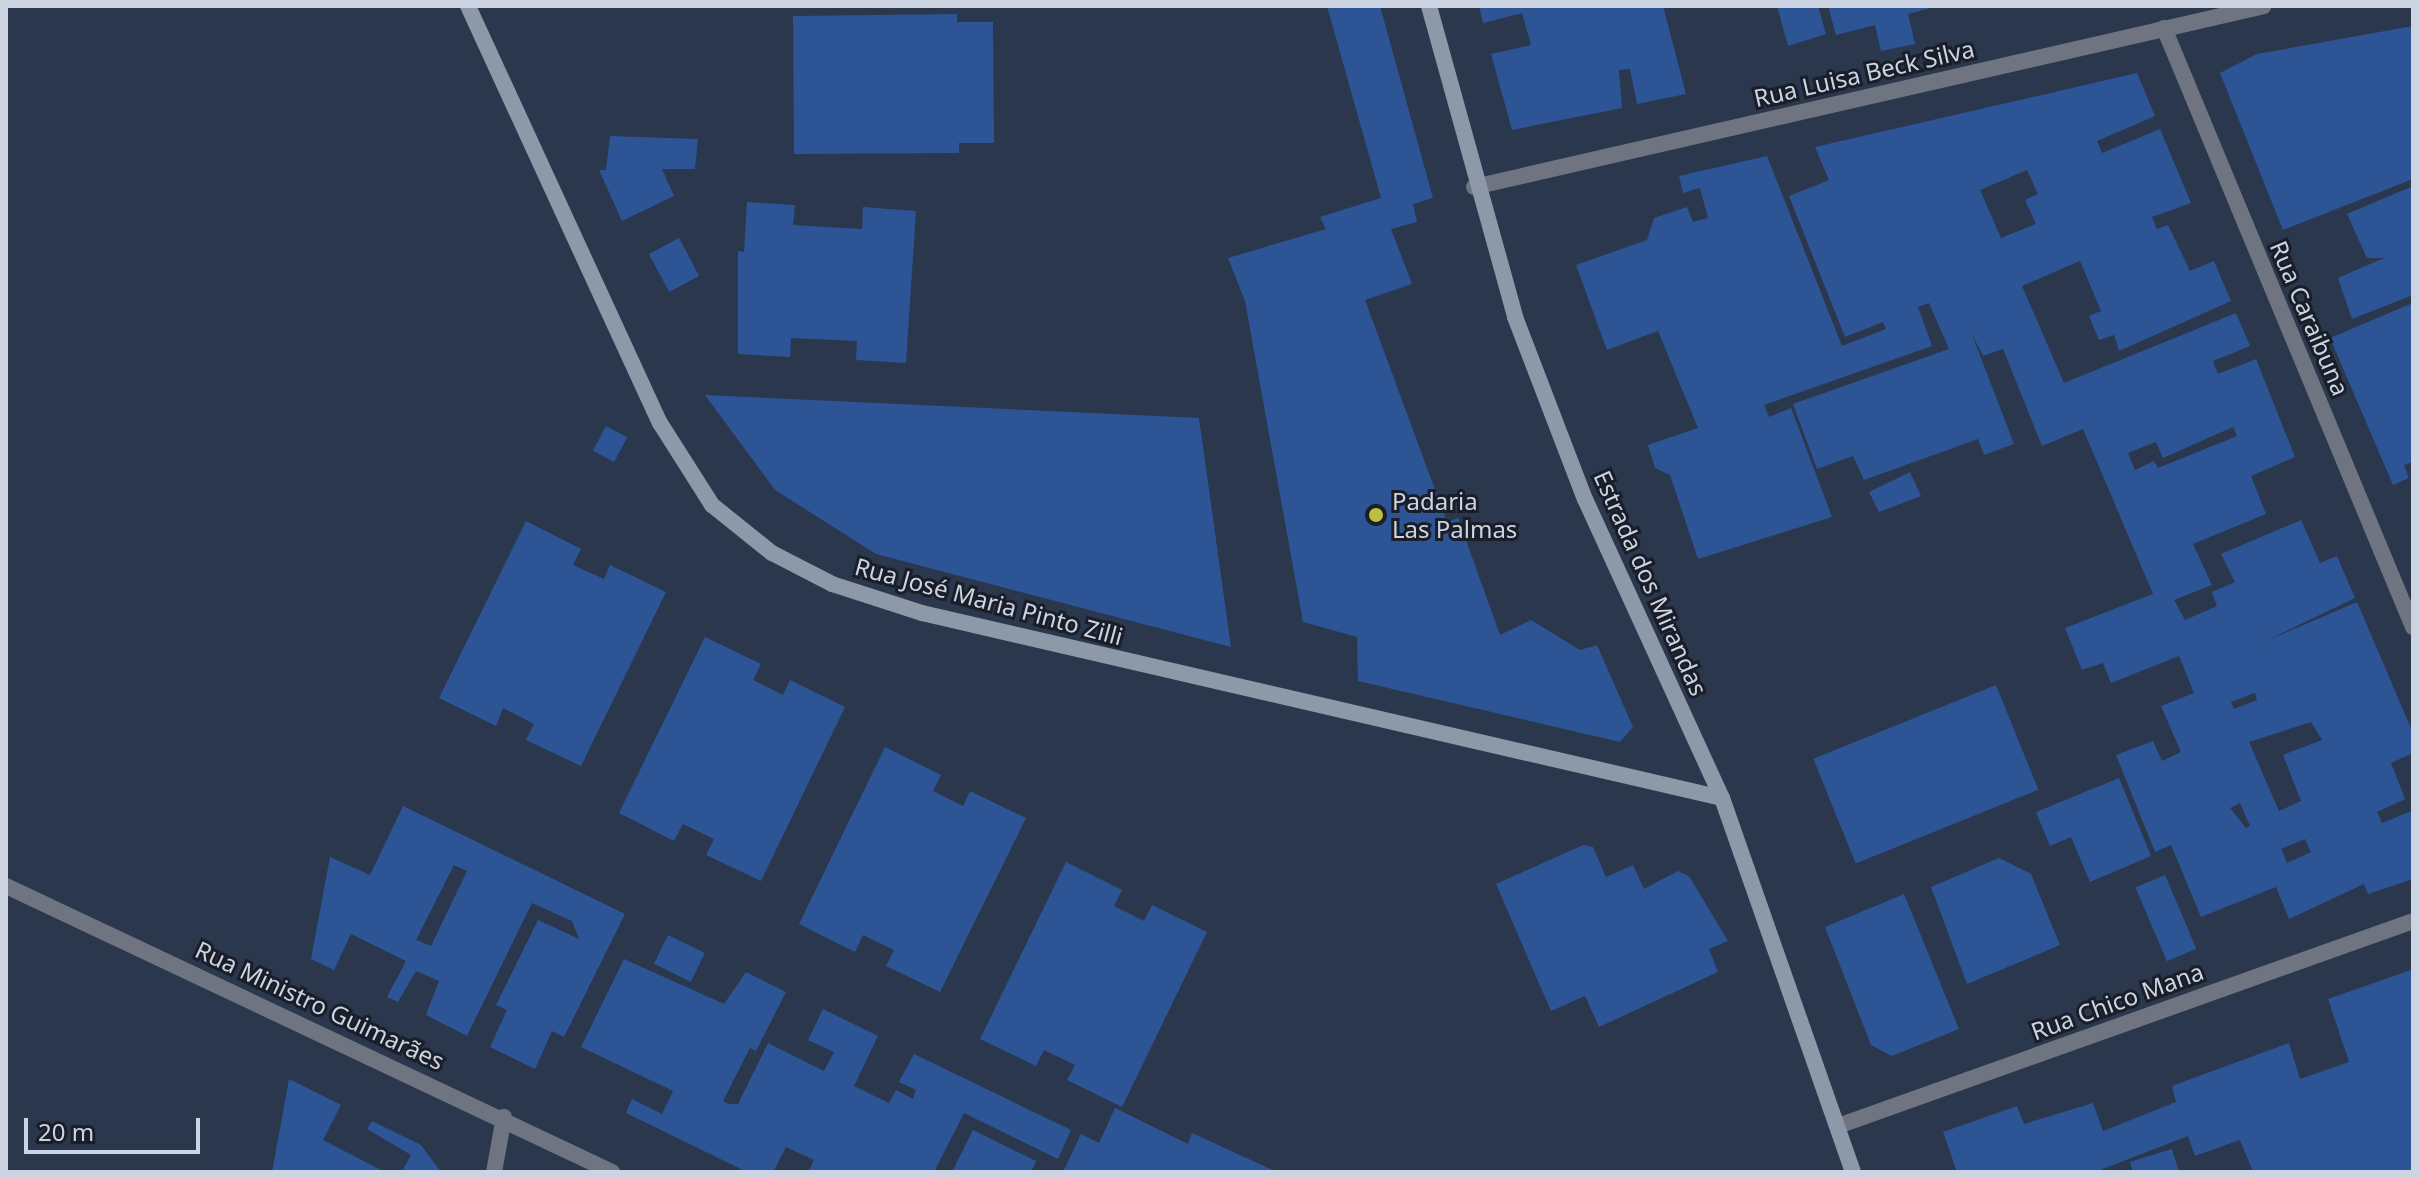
<!DOCTYPE html>
<html>
<head>
<meta charset="utf-8">
<style>
	body { margin:0 }
	#map { position:relative; width:2419px; height:1178px; overflow:hidden; background:#2a374c; font-family:"Noto Sans",sans-serif }
	div>[style] { position:absolute }
	[style*='--x'] { left:calc(var(--x)*1px); top:calc(var(--y)*1px); width:calc(var(--w)*1px); rotate:calc(var(--a)*1deg) }
	.building>* { inset:0; background:#2d5596; transform-origin:0 0 }
	.street>* { height:16px; margin:-8px; padding:0 8px; transform-origin:8px; border-radius:8px; background:#6f7580 }
	.secondary>* { height:16px; margin:-8px; padding:0 8px; transform-origin:8px; border-radius:8px; background:#8d98a8 }
	.dots>* { width:22px; height:22px; translate:-50% -50%; box-sizing:border-box; border:4px solid #191e28; border-radius:50% }
	span { translate:-50% -50%; white-space:nowrap; text-align:center; line-height:1.15; -webkit-text-stroke:6px #191e28; paint-order:stroke }
	.street-label { font-size:24px; color:#ccd4e2 }
	.poi-label { font-size:24px; color:#ccd4e2 }
	.left { translate:0 -50%; text-align:left }
	.frame { position:absolute; inset:0; border:8px solid #ccd4e2; pointer-events:none }
	.scale { position:absolute; left:24px; top:1118px; width:176px; height:36px; box-sizing:border-box; border:4px solid #ccd4e2; border-top:0; padding-left:10px; font-size:24px; line-height:28px; white-space:nowrap; color:#ccd4e2; -webkit-text-stroke:6px #191e28; paint-order:stroke }
</style>
</head>
<body>
<div id="map">
	<div class="building">
		<i style="clip-path:polygon(1327px 6px,1380px 6px,1433px 198px,1413px 204px,1417px 222px,1391px 229px,1412px 284px,1365px 300px,1447px 522px,1458px 518px,1500px 635px,1531px 620px,1580px 650px,1597px 645px,1633px 727px,1620px 742px,1358px 681px,1357px 637px,1303px 622px,1245px 301px,1228px 258px,1326px 229px,1320px 217px,1381px 198px)"></i>
		<i style="clip-path:polygon(1479px 6px,1663px 6px,1686px 94px,1637px 104px,1630px 69px,1619px 70px,1622px 108px,1512px 130px,1491px 54px,1531px 45px,1522px 13px,1483px 23px)"></i>
		<i style="clip-path:polygon(1777px 6px,1818px 6px,1826px 34px,1788px 46px)"></i>
		<i style="clip-path:polygon(1828px 6px,1934px 6px,1934px 7px,1908px 14px,1915px 44px,1881px 51px,1875px 25px,1836px 35px)"></i>
		<i style="clip-path:polygon(957px 14px,957px 22px,993px 22px,994px 143px,959px 143px,959px 153px,794px 154px,793px 16px)"></i>
		<i style="clip-path:polygon(2413px 26px,2413px 179px,2283px 230px,2220px 73px,2257px 54px)"></i>
		<i style="clip-path:polygon(evenodd,2137px 73px,2155px 116px,2097px 141px,2102px 153px,2160px 129px,2191px 203px,2152px 217px,2157px 229px,2168px 225px,2190px 271px,2214px 261px,2231px 301px,2119px 351px,2114px 335px,2099px 340px,2089px 316px,2101px 311px,2080px 261px,2022px 286px,2064px 383px,2236px 313px,2250px 346px,2213px 361px,2218px 374px,2256px 359px,2295px 457px,2251px 476px,2266px 514px,2193px 544px,2212px 585px,2174px 600px,2185px 620px,2217px 606px,2212px 592px,2235px 582px,2221px 554px,2301px 520px,2320px 563px,2337px 556px,2355px 598px,2266px 641px,2357px 602px,2413px 733px,2413px 753px,2391px 763px,2405px 799px,2377px 812px,2382px 823px,2412px 811px,2413px 879px,2368px 894px,2364px 884px,2289px 919px,2276px 887px,2201px 917px,2171px 845px,2155px 852px,2116px 755px,2153px 741px,2162px 761px,2181px 752px,2161px 706px,2194px 693px,2179px 656px,2111px 683px,2103px 663px,2082px 670px,2065px 628px,2153px 594px,2083px 429px,2042px 446px,2003px 349px,1983px 356px,1971px 332px,2014px 444px,1984px 455px,1978px 439px,1864px 480px,1853px 456px,1817px 469px,1793px 404px,1949px 349px,1929px 303px,1918px 307px,1932px 346px,1764px 405px,1769px 417px,1791px 408px,1832px 517px,1698px 559px,1670px 475px,1655px 468px,1648px 445px,1698px 428px,1658px 331px,1607px 350px,1576px 265px,1647px 240px,1654px 218px,1687px 207px,1693px 222px,1708px 218px,1700px 188px,1683px 193px,1679px 176px,1767px 156px,1842px 346px,1886px 329px,1883px 322px,1845px 337px,1789px 196px,1829px 180px,1815px 147px,2137px 73px,2027px 170px,2038px 194px,2025px 200px,2036px 224px,2001px 238px,1980px 190px,2027px 170px,2137px 73px,2233px 427px,2237px 436px,2158px 468px,2154px 461px,2135px 470px,2128px 453px,2156px 442px,2163px 458px,2233px 427px,2137px 73px,2255px 693px,2257px 700px,2234px 709px,2231px 702px,2255px 693px,2137px 73px,2311px 722px,2322px 740px,2283px 755px,2301px 801px,2279px 811px,2249px 742px,2311px 722px,2137px 73px,2240px 803px,2250px 826px,2246px 828px,2230px 808px,2240px 803px,2137px 73px,2305px 839px,2311px 852px,2287px 863px,2281px 849px,2305px 839px)"></i>
		<i style="clip-path:polygon(610px 136px,698px 139px,695px 169px,662px 169px,674px 196px,622px 221px,599px 170px,606px 170px)"></i>
		<i style="clip-path:polygon(2413px 186px,2413px 295px,2352px 319px,2338px 278px,2384px 258px,2367px 258px,2347px 214px)"></i>
		<i style="clip-path:polygon(747px 202px,795px 205px,793px 225px,862px 229px,863px 207px,916px 211px,906px 363px,856px 360px,857px 341px,791px 338px,790px 357px,738px 354px,738px 251px,744px 252px)"></i>
		<i style="left:679px;top:238px;width:43px;height:34px;rotate:62deg"></i>
		<i style="clip-path:polygon(2413px 303px,2413px 462px,2404px 465px,2409px 478px,2393px 485px,2330px 338px)"></i>
		<i style="clip-path:polygon(705px 395px,1199px 418px,1231px 647px,876px 554px,775px 490px)"></i>
		<i style="left:606px;top:426px;width:24px;height:28px;rotate:28deg"></i>
		<i style="clip-path:polygon(1910px 472px,1921px 496px,1879px 512px,1869px 492px)"></i>
		<i style="clip-path:polygon(526px 521px,581px 549px,573px 565px,604px 579px,610px 565px,666px 592px,581px 766px,526px 740px,534px 724px,503px 708px,496px 726px,439px 698px)"></i>
		<i style="clip-path:polygon(705px 637px,761px 664px,753px 680px,783px 695px,790px 680px,845px 707px,761px 881px,706px 855px,714px 839px,683px 824px,674px 841px,619px 813px)"></i>
		<i style="left:1996px;top:685px;width:113px;height:197px;rotate:68deg"></i>
		<i style="clip-path:polygon(885px 747px,941px 775px,933px 791px,963px 806px,970px 791px,1026px 818px,940px 992px,886px 966px,894px 950px,863px 935px,855px 952px,799px 924px)"></i>
		<i style="clip-path:polygon(2119px 778px,2151px 856px,2090px 882px,2071px 837px,2050px 846px,2036px 812px)"></i>
		<i style="clip-path:polygon(evenodd,403px 806px,625px 914px,564px 1037px,552px 1031px,535px 1069px,490px 1047px,507px 1010px,496px 1005px,538px 920px,579px 939px,572px 921px,532px 903px,467px 1036px,426px 1015px,439px 981px,416px 971px,398px 1002px,387px 997px,406px 961px,351px 934px,334px 970px,311px 959px,330px 857px,370px 875px,403px 806px,454px 865px,467px 871px,431px 946px,416px 940px,454px 865px)"></i>
		<i style="clip-path:polygon(1583px 845px,1593px 847px,1606px 877px,1633px 865px,1644px 889px,1678px 871px,1689px 876px,1728px 941px,1709px 949px,1718px 972px,1599px 1027px,1585px 996px,1551px 1011px,1496px 884px)"></i>
		<i style="clip-path:polygon(1999px 858px,2031px 874px,2060px 945px,1967px 984px,1931px 887px)"></i>
		<i style="clip-path:polygon(1066px 862px,1122px 890px,1114px 906px,1144px 921px,1152px 905px,1207px 932px,1122px 1107px,1067px 1080px,1075px 1065px,1044px 1050px,1036px 1066px,980px 1039px)"></i>
		<i style="left:2165px;top:875px;width:80px;height:32px;rotate:67deg"></i>
		<i style="clip-path:polygon(1904px 894px,1959px 1029px,1892px 1056px,1871px 1045px,1825px 927px)"></i>
		<i style="left:668px;top:935px;width:41px;height:32px;rotate:26deg"></i>
		<i style="clip-path:polygon(624px 959px,724px 1004px,746px 972px,786px 992px,756px 1051px,750px 1048px,723px 1101px,729px 1104px,738px 1104px,768px 1043px,824px 1071px,834px 1052px,808px 1040px,823px 1009px,878px 1036px,854px 1086px,889px 1103px,896px 1090px,913px 1099px,916px 1090px,899px 1082px,914px 1054px,1071px 1130px,1058px 1159px,964px 1113px,934px 1172px,808px 1172px,814px 1160px,786px 1147px,773px 1172px,747px 1172px,626px 1113px,632px 1099px,662px 1114px,673px 1091px,581px 1047px)"></i>
		<i style="clip-path:polygon(2411px 970px,2413px 1172px,2253px 1172px,2240px 1140px,2195px 1156px,2188px 1136px,2095px 1172px,1957px 1172px,1943px 1132px,2017px 1106px,2024px 1124px,2093px 1103px,2103px 1131px,2176px 1102px,2172px 1086px,2289px 1043px,2300px 1079px,2349px 1062px,2328px 999px)"></i>
		<i style="clip-path:polygon(289px 1079px,341px 1105px,323px 1140px,385px 1172px,272px 1172px)"></i>
		<i style="clip-path:polygon(1115px 1108px,1188px 1144px,1192px 1133px,1277px 1172px,1063px 1172px,1081px 1134px,1099px 1143px)"></i>
		<i style="clip-path:polygon(372px 1121px,421px 1145px,441px 1172px,402px 1172px,411px 1155px,367px 1129px)"></i>
		<i style="clip-path:polygon(973px 1130px,1036px 1161px,1031px 1172px,952px 1172px)"></i>
		<i style="clip-path:polygon(2172px 1149px,2179px 1172px,2133px 1172px,2130px 1162px)"></i>
	</div>
	<div class="street">
		<i style="--x:2164;--y:28;--w:649;--a:67.43"></i>
		<i style="--x:1474;--y:187;--w:810;--a:-12.9"></i>
		<i style="--x:6;--y:886;--w:670;--a:25.26"></i>
		<i style="--x:1838;--y:1126;--w:610;--a:-19.62"></i>
		<i style="--x:494;--y:1172;--w:56;--a:-79.7"></i>
	</div>
	<div class="secondary">
		<i style="--x:468;--y:6;--w:459;--a:65.3"></i>
		<i style="--x:660;--y:423;--w:97;--a:57.6"></i>
		<i style="--x:712;--y:505;--w:77;--a:38.7"></i>
		<i style="--x:772;--y:553;--w:68;--a:27.3"></i>
		<i style="--x:832;--y:584;--w:95;--a:17.9"></i>
		<i style="--x:922;--y:613;--w:821;--a:13.02"></i>
		<i style="--x:1429;--y:6;--w:323;--a:74.5"></i>
		<i style="--x:1515;--y:317;--w:195;--a:69"></i>
		<i style="--x:1585;--y:499;--w:329;--a:65.4"></i>
		<i style="--x:1722;--y:798;--w:396;--a:70.7"></i>
	</div>
	<div class="dots">
		<i style="left:1376px;top:515px;background:#bdbf42"></i>
	</div>
	<div class="street-label">
		<span style="left:1864px;top:73px;rotate:-13deg">Rua Luisa Beck Silva</span>
		<span style="left:2310px;top:318px;rotate:67deg">Rua Caraibuna</span>
		<span style="left:1651px;top:583px;rotate:66deg">Estrada dos Mirandas</span>
		<span style="left:989px;top:601px;rotate:15deg">Rua José Maria Pinto Zilli</span>
		<span style="left:2117px;top:1001px;rotate:-20deg">Rua Chico Mana</span>
		<span style="left:320px;top:1005px;rotate:25deg">Rua Ministro Guimarães</span>
	</div>
	<div class="poi-label">
		<span class="left" style="left:1392px;top:515px">Padaria<br>Las Palmas</span>
	</div>
	<div class="frame"></div>
	<div class="scale">20 m</div>
</div>
</body>
</html>
